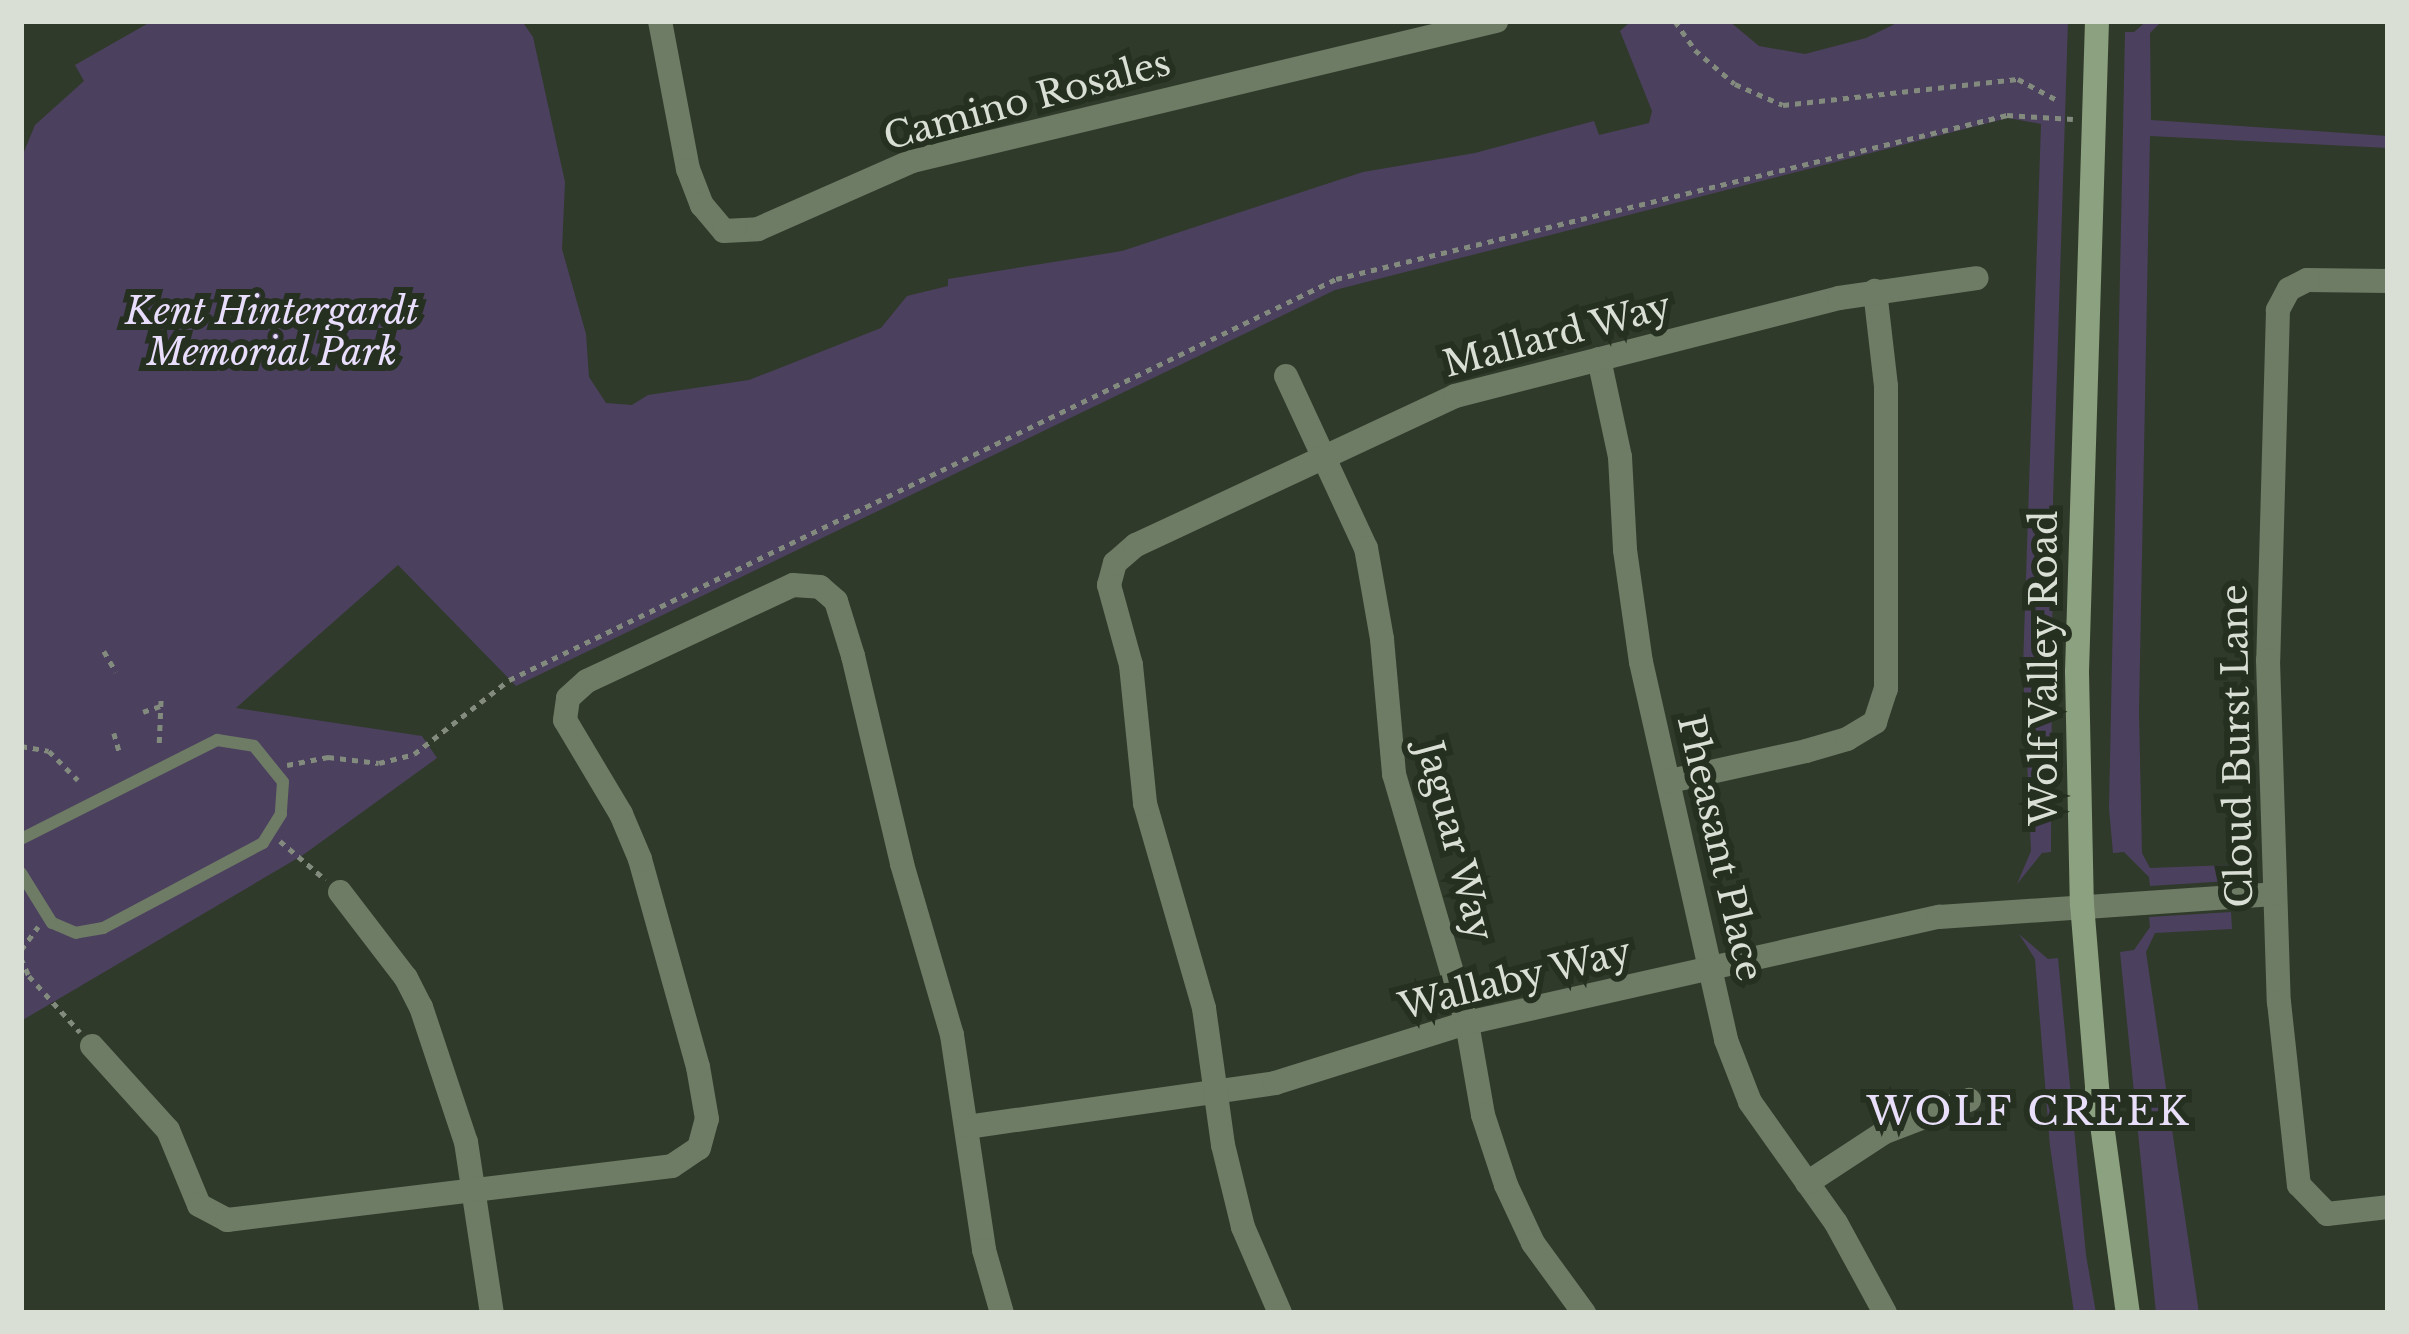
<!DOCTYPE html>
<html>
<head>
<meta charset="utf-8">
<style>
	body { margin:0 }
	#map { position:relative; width:2409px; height:1334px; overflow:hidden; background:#303a2a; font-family:"Libre Baskerville",serif }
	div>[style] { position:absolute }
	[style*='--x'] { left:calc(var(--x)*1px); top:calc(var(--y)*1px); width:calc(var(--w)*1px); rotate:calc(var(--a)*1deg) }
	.green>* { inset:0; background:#4b405e }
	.path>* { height:4.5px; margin-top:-2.25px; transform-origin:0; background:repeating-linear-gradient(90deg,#838b7e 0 6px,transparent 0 12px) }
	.lane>* { height:12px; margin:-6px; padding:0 6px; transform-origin:6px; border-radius:6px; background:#6e7b65 }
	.street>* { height:24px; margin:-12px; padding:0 12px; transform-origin:12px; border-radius:12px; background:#6e7b65 }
	.secondary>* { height:24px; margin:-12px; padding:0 12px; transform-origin:12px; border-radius:12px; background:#8ca17f }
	span { translate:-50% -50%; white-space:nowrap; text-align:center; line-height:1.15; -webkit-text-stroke:12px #263020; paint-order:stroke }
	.street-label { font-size:36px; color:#d9dfd5 }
	.park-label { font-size:36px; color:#e9defd; font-style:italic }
	.neighbourhood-label { font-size:39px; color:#e9dffb; letter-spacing:3px }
	.frame { position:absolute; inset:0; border:24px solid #d9dfd5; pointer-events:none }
</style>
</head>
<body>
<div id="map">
	<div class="green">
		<i style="clip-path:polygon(152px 21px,522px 21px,533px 37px,565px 182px,562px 249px,586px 334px,589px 377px,606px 403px,632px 405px,648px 395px,749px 380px,881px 328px,907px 296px,948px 286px,948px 279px,1122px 251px,1363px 172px,1475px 153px,1594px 121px,1599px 135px,1649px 123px,1652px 111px,1620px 31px,1631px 21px,1729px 21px,1759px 46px,1805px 54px,1866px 38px,1901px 21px,2068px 21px,2053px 499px,2051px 852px,2042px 853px,2017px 884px,2031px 851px,2023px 667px,2041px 124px,2008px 118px,1335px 290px,516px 686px,398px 565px,236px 708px,422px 736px,437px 758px,303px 855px,21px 1021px,21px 159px,35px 125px,84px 81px,75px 65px)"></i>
		<i style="clip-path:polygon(2147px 21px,2162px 21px,2150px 33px,2151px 120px,2388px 136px,2388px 148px,2150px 136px,2139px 712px,2142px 853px,2150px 868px,2229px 865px,2229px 881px,2150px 886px,2149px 877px,2124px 852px,2113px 853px,2109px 808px,2125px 32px,2134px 32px)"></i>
		<i style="clip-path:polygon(2231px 912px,2232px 929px,2155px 933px,2146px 952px,2199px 1313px,2156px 1313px,2120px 952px,2134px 950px,2150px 927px,2149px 917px)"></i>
		<i style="clip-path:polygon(2019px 934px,2048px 959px,2058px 958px,2086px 1255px,2096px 1313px,2074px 1313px,2050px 1146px,2035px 959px)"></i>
	</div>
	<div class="path">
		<i style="--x:1675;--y:21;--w:35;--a:55"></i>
		<i style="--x:1695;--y:50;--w:52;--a:40.4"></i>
		<i style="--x:1735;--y:84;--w:52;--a:23.6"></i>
		<i style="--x:1783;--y:105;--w:236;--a:-6.3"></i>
		<i style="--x:2018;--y:79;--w:47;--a:28.2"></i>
		<i style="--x:104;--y:651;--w:24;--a:60"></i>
		<i style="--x:143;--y:712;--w:18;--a:-19"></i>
		<i style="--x:114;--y:733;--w:22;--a:74"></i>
		<i style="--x:159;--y:743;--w:48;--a:-87.6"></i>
		<i style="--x:21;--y:746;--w:28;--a:10"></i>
		<i style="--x:49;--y:751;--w:41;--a:45"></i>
		<i style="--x:287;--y:765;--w:42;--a:-11"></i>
		<i style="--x:328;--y:757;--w:51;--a:6.7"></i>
		<i style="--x:379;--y:763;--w:36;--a:-14"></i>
		<i style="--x:414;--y:754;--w:120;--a:-37.9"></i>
		<i style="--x:509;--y:680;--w:919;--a:-25.87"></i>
		<i style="--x:1336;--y:279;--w:691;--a:-13.73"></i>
		<i style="--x:2007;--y:115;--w:66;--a:3.5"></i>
		<i style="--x:280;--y:841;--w:60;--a:40.3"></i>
		<i style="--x:21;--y:950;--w:29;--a:-54"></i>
		<i style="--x:21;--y:958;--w:20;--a:66"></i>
		<i style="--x:29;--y:976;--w:76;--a:47.7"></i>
	</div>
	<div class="lane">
		<i style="--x:21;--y:839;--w:220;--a:-26.8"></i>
		<i style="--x:217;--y:740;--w:37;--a:9"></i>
		<i style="--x:254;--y:746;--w:46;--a:51.1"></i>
		<i style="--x:283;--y:782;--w:32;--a:94"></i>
		<i style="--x:281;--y:814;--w:34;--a:122"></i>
		<i style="--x:263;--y:843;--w:181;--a:152"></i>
		<i style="--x:103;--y:928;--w:27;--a:170"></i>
		<i style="--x:76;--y:933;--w:26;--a:-157"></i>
		<i style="--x:52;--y:923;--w:59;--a:-121.8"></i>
	</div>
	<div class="street">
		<i style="--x:660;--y:21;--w:151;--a:79.3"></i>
		<i style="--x:688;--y:169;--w:39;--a:69"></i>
		<i style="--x:702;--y:205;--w:34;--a:50"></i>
		<i style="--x:724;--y:231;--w:34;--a:-3"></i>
		<i style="--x:758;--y:229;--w:168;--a:-23.8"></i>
		<i style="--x:912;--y:161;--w:601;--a:-13.48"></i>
		<i style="--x:2388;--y:281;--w:81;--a:-179.3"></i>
		<i style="--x:2307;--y:280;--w:20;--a:153"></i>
		<i style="--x:2289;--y:289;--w:24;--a:118"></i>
		<i style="--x:2278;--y:310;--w:350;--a:91.6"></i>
		<i style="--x:2268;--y:660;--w:342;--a:88.2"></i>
		<i style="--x:2279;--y:1002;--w:184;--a:83.8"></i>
		<i style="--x:2299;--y:1185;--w:40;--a:46"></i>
		<i style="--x:2327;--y:1214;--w:61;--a:-6.5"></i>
		<i style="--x:1599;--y:359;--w:100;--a:77.9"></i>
		<i style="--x:1620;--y:457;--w:93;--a:86.9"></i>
		<i style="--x:1625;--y:550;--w:113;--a:81.9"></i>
		<i style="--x:1641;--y:662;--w:387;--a:77.3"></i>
		<i style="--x:1726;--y:1040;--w:66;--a:68.8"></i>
		<i style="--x:1750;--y:1102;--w:148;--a:54.6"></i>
		<i style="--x:1836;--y:1223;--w:102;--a:61.4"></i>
		<i style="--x:1286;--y:376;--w:190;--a:65.1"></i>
		<i style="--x:1366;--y:548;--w:92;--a:80"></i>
		<i style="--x:1382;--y:639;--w:136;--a:84.9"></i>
		<i style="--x:1394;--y:774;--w:259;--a:73.7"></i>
		<i style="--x:1467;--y:1023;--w:93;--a:80.1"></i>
		<i style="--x:1483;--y:1115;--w:74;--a:71.8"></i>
		<i style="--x:1506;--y:1185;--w:64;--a:65"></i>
		<i style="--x:1533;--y:1243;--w:87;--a:53.9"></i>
		<i style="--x:1670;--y:781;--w:139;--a:-12.4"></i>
		<i style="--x:1806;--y:751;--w:43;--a:-16.3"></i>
		<i style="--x:1847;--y:739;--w:33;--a:-31"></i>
		<i style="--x:1875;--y:722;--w:35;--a:-72"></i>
		<i style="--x:1886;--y:689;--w:303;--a:-90"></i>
		<i style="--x:1886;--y:386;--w:96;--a:-96.6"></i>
		<i style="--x:340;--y:892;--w:108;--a:52.5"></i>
		<i style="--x:406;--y:978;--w:33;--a:63"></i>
		<i style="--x:421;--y:1007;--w:142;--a:71.6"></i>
		<i style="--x:466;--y:1142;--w:173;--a:81.4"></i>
		<i style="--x:92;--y:1046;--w:113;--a:47.9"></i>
		<i style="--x:168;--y:1130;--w:81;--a:67.5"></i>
		<i style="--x:199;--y:1205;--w:32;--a:28"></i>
		<i style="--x:227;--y:1220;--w:448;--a:-6.9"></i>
		<i style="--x:672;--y:1166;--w:32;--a:-34"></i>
		<i style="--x:699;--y:1148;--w:30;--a:-75"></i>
		<i style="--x:707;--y:1119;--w:53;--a:-99.8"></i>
		<i style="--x:698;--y:1067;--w:216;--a:-105.6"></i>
		<i style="--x:640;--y:859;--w:49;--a:-112.9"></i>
		<i style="--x:621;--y:814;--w:109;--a:-120.8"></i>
		<i style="--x:565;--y:720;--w:22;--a:-82"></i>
		<i style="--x:568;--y:698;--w:25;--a:-42"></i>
		<i style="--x:587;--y:681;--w:227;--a:-25"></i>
		<i style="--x:793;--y:585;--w:27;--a:4"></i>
		<i style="--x:820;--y:587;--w:21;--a:41"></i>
		<i style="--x:836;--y:601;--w:58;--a:72.8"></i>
		<i style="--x:853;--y:656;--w:214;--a:76.7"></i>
		<i style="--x:902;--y:864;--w:178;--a:73.7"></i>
		<i style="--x:952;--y:1035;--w:217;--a:81.5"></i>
		<i style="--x:984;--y:1250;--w:66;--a:74.1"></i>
		<i style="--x:967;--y:1127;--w:311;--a:-8.1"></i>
		<i style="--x:1275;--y:1083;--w:201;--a:-17.4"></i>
		<i style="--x:1467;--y:1023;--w:484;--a:-12.7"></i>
		<i style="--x:1939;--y:917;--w:336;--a:-3.9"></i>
		<i style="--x:1807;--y:1183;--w:93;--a:-33.2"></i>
		<i style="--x:1885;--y:1132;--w:90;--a:-20.9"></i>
		<i style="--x:1280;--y:1313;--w:94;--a:-113.3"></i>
		<i style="--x:1243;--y:1227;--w:84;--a:-103.7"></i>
		<i style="--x:1223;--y:1145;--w:138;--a:-97.9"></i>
		<i style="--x:1204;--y:1008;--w:213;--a:-106.1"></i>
		<i style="--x:1145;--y:803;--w:139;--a:-95.8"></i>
		<i style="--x:1131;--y:665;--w:83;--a:-105.4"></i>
		<i style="--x:1109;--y:585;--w:23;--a:-75"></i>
		<i style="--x:1115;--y:563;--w:28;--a:-41"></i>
		<i style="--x:1136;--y:545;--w:352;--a:-25"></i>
		<i style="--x:1455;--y:396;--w:396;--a:-14.3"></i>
		<i style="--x:1839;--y:298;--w:139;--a:-8.2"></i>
	</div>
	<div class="secondary">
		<i style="--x:2097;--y:21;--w:651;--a:91.76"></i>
		<i style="--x:2077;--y:672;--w:232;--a:88.8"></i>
		<i style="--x:2082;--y:904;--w:185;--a:85.3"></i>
		<i style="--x:2097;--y:1088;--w:227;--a:82.2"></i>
	</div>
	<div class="street-label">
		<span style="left:1027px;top:100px;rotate:-15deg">Camino Rosales</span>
		<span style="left:1557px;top:335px;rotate:-15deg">Mallard Way</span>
		<span style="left:2045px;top:668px;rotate:-90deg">Wolf Valley Road</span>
		<span style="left:2237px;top:746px;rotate:-91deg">Cloud Burst Lane</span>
		<span style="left:1455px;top:841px;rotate:75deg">Jaguar Way</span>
		<span style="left:1720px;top:848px;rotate:77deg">Pheasant Place</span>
		<span style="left:1515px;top:979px;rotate:-14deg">Wallaby Way</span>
	</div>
	<div class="park-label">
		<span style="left:272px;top:332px">Kent Hintergardt<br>Memorial Park</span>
	</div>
	<div class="neighbourhood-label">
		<span style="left:2029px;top:1112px">WOLF CREEK</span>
	</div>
	<div class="frame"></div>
</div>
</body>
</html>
